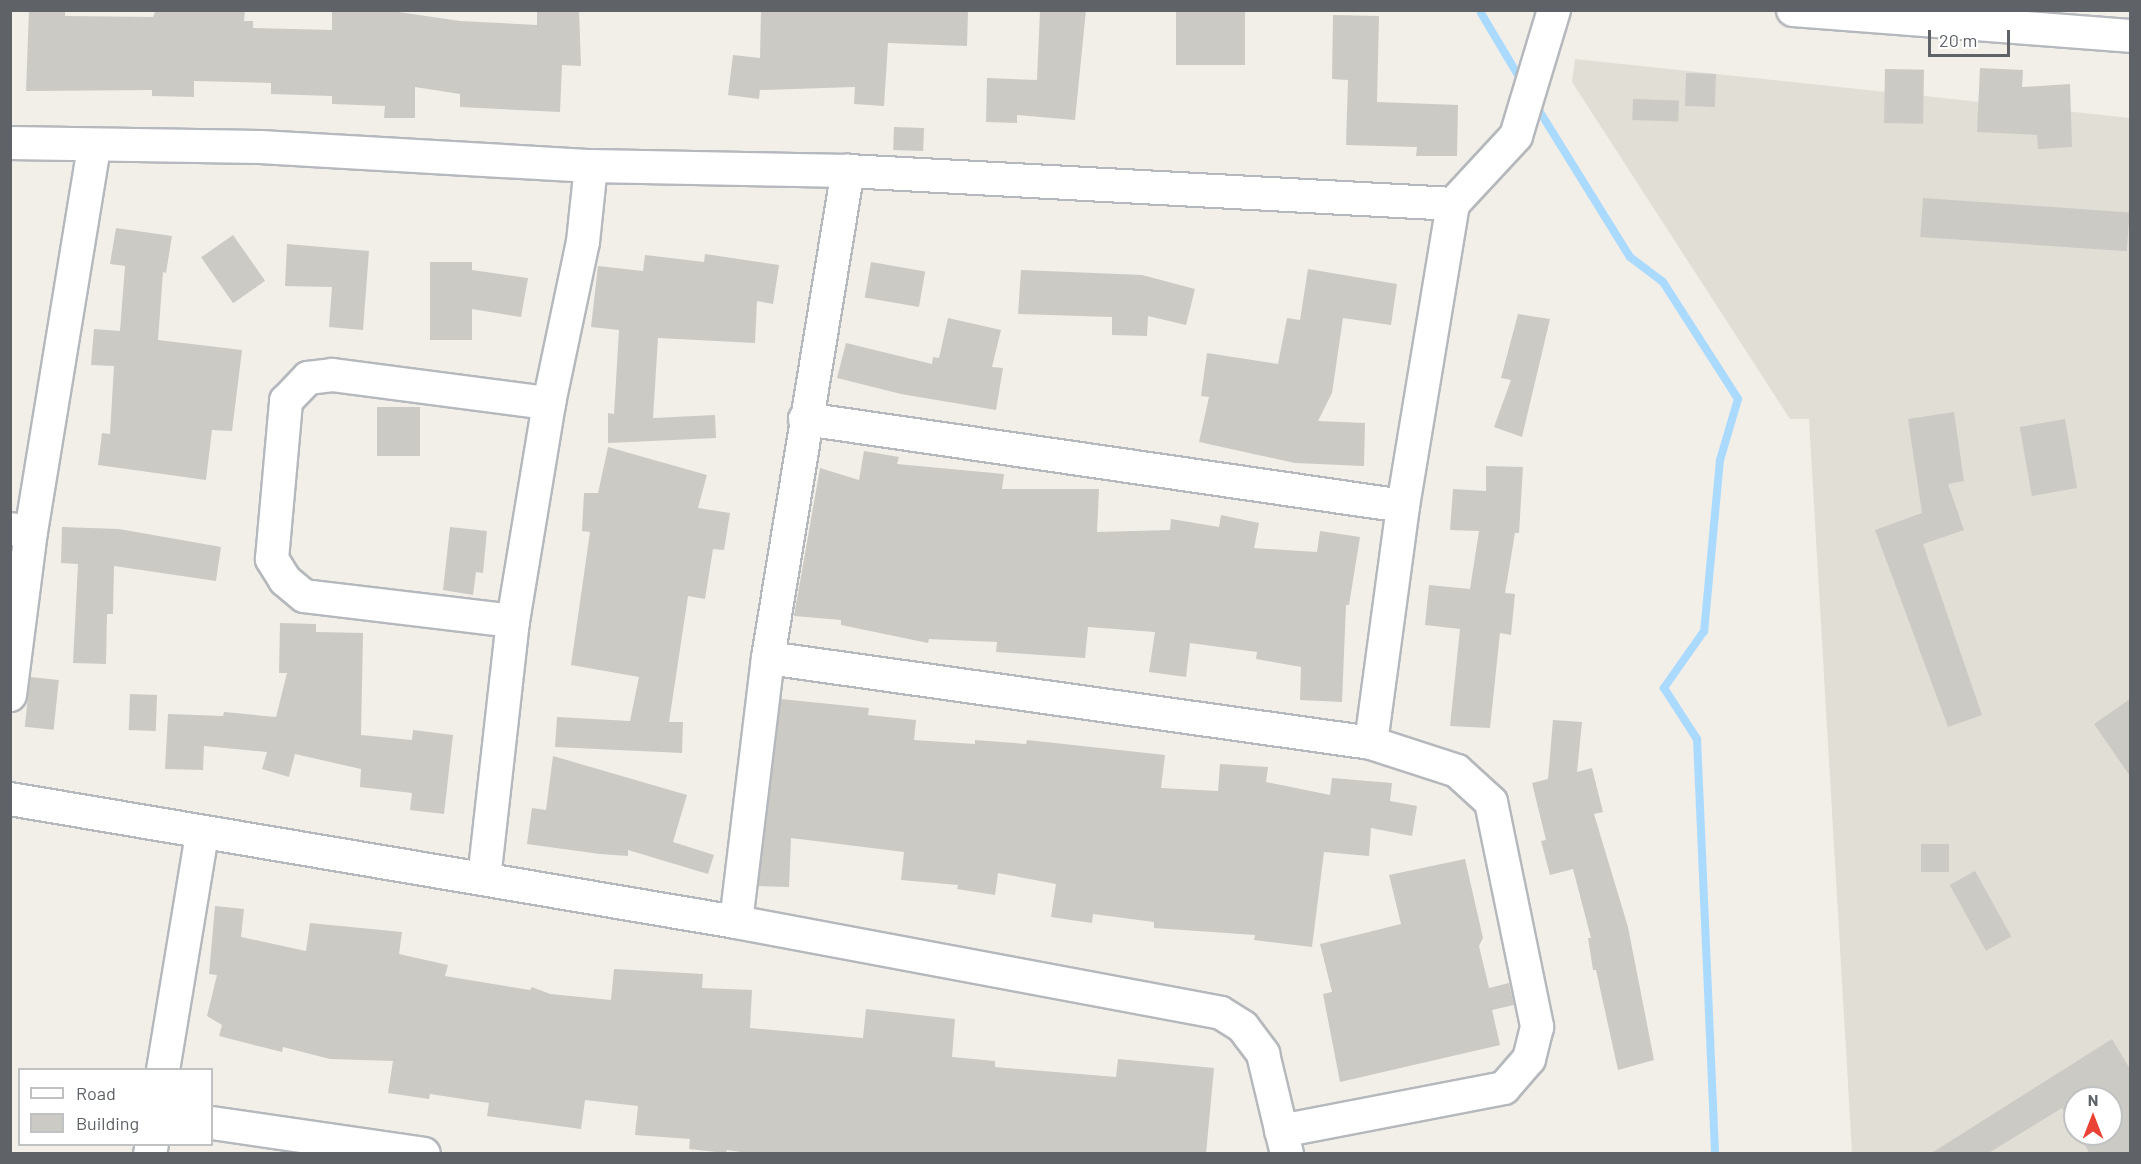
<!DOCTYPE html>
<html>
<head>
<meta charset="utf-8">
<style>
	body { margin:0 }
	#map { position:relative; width:2141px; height:1164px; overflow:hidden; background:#f1efe8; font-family:Barlow,sans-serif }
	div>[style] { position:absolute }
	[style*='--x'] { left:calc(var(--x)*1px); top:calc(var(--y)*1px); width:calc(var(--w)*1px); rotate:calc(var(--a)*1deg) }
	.education>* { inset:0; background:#e1ded6 }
	.stream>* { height:8px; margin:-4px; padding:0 4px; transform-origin:4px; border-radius:4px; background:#aadaff }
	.building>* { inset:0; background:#cccac5; transform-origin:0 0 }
	.roads { filter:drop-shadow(2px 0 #b5b8bc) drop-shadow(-2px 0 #b5b8bc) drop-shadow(0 2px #b5b8bc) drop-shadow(0 -2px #b5b8bc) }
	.minor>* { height:32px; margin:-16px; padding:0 16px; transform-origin:16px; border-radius:16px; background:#fff }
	span { translate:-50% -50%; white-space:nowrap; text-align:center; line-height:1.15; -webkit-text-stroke:5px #fff; paint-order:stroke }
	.frame { position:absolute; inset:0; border:12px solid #5f6368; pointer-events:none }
	.legend { position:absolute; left:18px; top:1068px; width:195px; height:78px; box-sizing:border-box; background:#fff; border:2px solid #bfc1c3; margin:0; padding:8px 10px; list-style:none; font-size:18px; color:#5f6368 }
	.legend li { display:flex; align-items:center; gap:12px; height:30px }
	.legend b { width:30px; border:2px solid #bfc1c3 }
	.north { position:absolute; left:2063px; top:1086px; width:60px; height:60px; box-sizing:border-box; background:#fff; border:2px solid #bfc1c3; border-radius:50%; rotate:0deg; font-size:16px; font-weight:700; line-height:24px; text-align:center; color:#5f6368 }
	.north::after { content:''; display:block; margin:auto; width:21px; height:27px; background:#ea4335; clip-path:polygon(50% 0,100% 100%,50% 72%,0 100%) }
	.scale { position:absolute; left:1928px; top:30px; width:82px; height:27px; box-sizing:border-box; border:3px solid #5f6368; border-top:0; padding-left:8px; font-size:18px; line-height:21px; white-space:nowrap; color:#5f6368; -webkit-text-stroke:4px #fff; paint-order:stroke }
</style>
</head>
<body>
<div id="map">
	<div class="education">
		<i style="clip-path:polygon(evenodd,1575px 59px,2130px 118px,2130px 1153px,1852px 1153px,1809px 419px,1790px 419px,1572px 82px,1575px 59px,2075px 1098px,2111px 1098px,2111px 1134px,2075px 1134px,2075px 1098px)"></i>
	</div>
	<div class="stream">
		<i style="--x:1481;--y:13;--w:84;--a:59.2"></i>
		<i style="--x:1535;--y:104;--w:180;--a:58.2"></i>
		<i style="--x:1630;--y:257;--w:41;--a:37.1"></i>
		<i style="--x:1663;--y:282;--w:139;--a:57.3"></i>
		<i style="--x:1738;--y:399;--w:64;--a:106.4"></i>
		<i style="--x:1720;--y:460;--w:172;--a:95.3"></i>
		<i style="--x:1704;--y:631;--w:70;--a:125.1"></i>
		<i style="--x:1664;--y:688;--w:61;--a:57.1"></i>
		<i style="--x:1697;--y:739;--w:415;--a:87.5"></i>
	</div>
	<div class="building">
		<i style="clip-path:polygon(29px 10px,65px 10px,65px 16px,153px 17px,156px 10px,245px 10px,244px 21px,253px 21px,253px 28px,332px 30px,332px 10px,385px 10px,460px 21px,537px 25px,537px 10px,579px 10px,581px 66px,562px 65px,560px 112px,460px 107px,460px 94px,415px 87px,415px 118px,384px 118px,385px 106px,332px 104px,332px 96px,271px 94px,271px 83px,194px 81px,194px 97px,152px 96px,152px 90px,26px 91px)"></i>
		<i style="clip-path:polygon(761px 10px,968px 10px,967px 46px,888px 43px,884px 106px,854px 104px,855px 87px,760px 90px,759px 99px,728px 95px,733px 55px,760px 58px)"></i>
		<i style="clip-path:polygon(1040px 10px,1086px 10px,1075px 120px,1017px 115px,1017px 123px,986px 122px,987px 78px,1037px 80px)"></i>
		<i style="left:1176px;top:10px;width:69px;height:55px"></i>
		<i style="clip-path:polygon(1333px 15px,1379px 16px,1377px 102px,1458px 105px,1457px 156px,1416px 156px,1417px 147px,1346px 145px,1348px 80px,1332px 79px)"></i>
		<i style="clip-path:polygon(1980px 68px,2023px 70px,2022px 87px,2070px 84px,2072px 147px,2038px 149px,2037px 135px,1977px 132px)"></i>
		<i style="left:1885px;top:69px;width:39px;height:54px;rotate:1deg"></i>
		<i style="left:1686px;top:73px;width:30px;height:33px;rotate:2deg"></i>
		<i style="left:1633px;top:99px;width:46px;height:21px;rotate:2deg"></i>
		<i style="left:894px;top:127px;width:30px;height:23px;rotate:2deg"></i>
		<i style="left:1923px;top:198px;width:207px;height:39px;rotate:4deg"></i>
		<i style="clip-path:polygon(116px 228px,172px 236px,166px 273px,163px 272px,158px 340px,242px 350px,232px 431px,212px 430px,206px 480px,98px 465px,102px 433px,110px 434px,114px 366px,91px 365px,94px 329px,120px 331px,125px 266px,110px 264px)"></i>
		<i style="left:233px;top:235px;width:56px;height:39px;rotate:55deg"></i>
		<i style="clip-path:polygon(287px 244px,369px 251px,363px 330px,329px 327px,332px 287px,285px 286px)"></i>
		<i style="clip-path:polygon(705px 254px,779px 265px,773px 304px,757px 301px,755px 343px,658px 338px,653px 418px,715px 415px,716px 438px,608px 443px,608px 413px,614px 414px,619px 330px,591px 327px,598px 266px,643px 271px,645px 255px,704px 262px)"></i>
		<i style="clip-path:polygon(430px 262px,472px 262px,472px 270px,528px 278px,521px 317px,472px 309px,472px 340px,430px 340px)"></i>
		<i style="left:871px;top:262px;width:55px;height:36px;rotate:10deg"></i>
		<i style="clip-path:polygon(1308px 269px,1397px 284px,1391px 325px,1343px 318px,1332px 393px,1318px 421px,1365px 423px,1364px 466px,1295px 463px,1199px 442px,1209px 397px,1201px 396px,1207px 353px,1278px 364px,1287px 318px,1300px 320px)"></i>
		<i style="clip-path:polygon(1021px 270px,1142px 275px,1195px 289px,1186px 325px,1148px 316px,1147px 336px,1112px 335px,1112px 317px,1018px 314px)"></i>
		<i style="clip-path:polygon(1518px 314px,1550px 319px,1522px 437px,1494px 427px,1511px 380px,1501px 378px)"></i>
		<i style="clip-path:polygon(948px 318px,1001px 330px,992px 367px,1003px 368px,996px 410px,901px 394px,837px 378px,846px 343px,932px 364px,933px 357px,939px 358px)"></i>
		<i style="left:377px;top:407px;width:43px;height:49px"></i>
		<i style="clip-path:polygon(1954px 412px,1964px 481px,1948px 484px,1964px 530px,1923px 544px,1982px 715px,1948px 727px,1875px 530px,1922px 513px,1908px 419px)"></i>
		<i style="left:2065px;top:419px;width:70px;height:46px;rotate:80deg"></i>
		<i style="clip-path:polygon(608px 447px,707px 475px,698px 508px,730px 513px,724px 550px,713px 549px,705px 599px,688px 596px,669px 722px,683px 722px,682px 753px,555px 747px,557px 717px,630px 721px,639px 677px,571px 665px,590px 532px,582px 531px,584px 493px,598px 493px)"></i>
		<i style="clip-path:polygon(864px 451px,899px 457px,897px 464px,1004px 474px,1002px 489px,1099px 489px,1097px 532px,1170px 530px,1171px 519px,1219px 527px,1221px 515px,1259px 523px,1254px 548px,1317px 552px,1320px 531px,1360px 537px,1349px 605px,1346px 605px,1342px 702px,1300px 700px,1301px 667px,1256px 659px,1257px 652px,1190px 643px,1186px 677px,1149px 672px,1155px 632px,1088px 627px,1085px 658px,996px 652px,997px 642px,929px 639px,928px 643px,841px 625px,841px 620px,794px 616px,820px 468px,859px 480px)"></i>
		<i style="clip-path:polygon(1486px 466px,1523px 467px,1519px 533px,1515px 533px,1505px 593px,1515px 594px,1511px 635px,1500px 633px,1490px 728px,1450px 726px,1460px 629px,1425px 625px,1429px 585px,1470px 589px,1479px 531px,1450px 530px,1453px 489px,1486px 491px)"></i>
		<i style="clip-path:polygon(62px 527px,119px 529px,221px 547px,216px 581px,114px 566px,113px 614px,107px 614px,106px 664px,73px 663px,78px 564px,61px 563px)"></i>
		<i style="clip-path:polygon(450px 527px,487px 531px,483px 573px,476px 572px,473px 595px,443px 590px)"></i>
		<i style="clip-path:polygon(280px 623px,316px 624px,316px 632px,363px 633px,361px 735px,412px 740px,413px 730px,453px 735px,444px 814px,410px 810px,412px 793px,360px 787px,361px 769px,295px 754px,289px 777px,262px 769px,267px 752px,204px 746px,203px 770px,165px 769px,168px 714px,223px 716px,224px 712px,276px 717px,287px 673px,279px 673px)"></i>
		<i style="left:30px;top:677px;width:29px;height:50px;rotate:6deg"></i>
		<i style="left:130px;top:694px;width:27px;height:36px;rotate:2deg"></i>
		<i style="clip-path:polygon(781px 699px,869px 708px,868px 715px,916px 720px,914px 740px,975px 744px,975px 740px,1026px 744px,1027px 740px,1165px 755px,1161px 788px,1218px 791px,1220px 764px,1268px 767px,1266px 782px,1330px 795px,1332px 778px,1392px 783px,1390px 801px,1417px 806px,1412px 836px,1371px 828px,1369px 856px,1324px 852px,1312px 947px,1254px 940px,1255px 935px,1154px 928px,1154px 922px,1093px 914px,1092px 923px,1051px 917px,1056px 884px,998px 873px,995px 895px,957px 889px,958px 885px,901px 880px,904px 852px,791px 838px,789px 887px,758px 886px)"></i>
		<i style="clip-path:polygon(2130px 699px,2130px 776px,2094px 724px)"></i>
		<i style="clip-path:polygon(1553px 720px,1582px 722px,1577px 772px,1592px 768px,1603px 812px,1594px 814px,1628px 927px,1654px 1060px,1618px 1070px,1596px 970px,1593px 970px,1588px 938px,1591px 938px,1573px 869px,1550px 875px,1541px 841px,1546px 840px,1532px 783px,1548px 779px)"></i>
		<i style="clip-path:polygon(553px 756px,687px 795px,673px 842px,714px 855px,708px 874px,628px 850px,628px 856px,600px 854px,527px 844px,532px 808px,546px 810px)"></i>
		<i style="left:1921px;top:844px;width:28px;height:28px"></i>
		<i style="clip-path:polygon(1465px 859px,1483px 938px,1479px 946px,1489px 988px,1509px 983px,1514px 1005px,1492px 1010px,1500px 1045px,1340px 1082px,1323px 994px,1332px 992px,1320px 944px,1401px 924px,1389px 875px)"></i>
		<i style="left:1975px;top:871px;width:75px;height:29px;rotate:61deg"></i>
		<i style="clip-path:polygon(215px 906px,244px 909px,241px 937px,306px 951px,310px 923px,402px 932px,399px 954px,448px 965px,445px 976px,530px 990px,532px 987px,550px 994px,611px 1000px,614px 969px,703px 974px,702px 988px,752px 990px,750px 1028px,863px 1038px,866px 1009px,955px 1019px,952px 1057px,995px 1061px,995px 1067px,1116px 1077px,1118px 1059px,1214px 1068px,1206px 1154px,754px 1154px,727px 1150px,726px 1153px,689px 1149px,690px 1139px,635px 1135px,638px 1106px,585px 1100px,581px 1129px,487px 1116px,489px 1103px,430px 1094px,429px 1099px,388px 1093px,393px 1061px,330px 1059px,283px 1047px,282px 1052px,219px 1036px,222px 1025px,207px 1016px,217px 975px,209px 974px)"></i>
		<i style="clip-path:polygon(2112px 1039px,2130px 1069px,2130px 1154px,2090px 1154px,2078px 1134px,2111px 1134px,2111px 1098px,2075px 1098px,2075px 1128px,2062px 1108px,1987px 1154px,1930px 1154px)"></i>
	</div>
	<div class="roads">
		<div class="minor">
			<i style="--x:1793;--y:10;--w:338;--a:4.4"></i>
			<i style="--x:10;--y:143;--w:250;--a:0.9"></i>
			<i style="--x:260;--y:147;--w:332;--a:3.3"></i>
			<i style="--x:591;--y:166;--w:257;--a:1.1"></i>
			<i style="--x:848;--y:171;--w:606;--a:3.12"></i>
			<i style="--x:805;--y:419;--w:604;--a:8.28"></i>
			<i style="--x:10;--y:529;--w:21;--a:8"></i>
			<i style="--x:31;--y:532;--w:391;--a:-80.7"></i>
			<i style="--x:513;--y:621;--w:210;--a:-173.2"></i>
			<i style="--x:304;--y:596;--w:25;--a:-140"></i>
			<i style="--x:285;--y:580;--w:25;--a:-122"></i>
			<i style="--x:272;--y:559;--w:159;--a:-84.9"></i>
			<i style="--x:286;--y:401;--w:32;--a:-46"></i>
			<i style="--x:308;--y:378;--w:24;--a:-7"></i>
			<i style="--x:332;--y:375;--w:219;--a:7.4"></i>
			<i style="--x:768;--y:658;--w:609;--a:8.02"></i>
			<i style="--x:1371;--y:743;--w:90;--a:18"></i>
			<i style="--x:1457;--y:771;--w:46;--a:42.4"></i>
			<i style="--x:1491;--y:802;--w:230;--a:78.4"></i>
			<i style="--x:1537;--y:1027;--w:33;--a:104"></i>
			<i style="--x:1529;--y:1059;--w:38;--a:131"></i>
			<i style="--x:1504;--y:1088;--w:227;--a:169.1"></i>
			<i style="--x:10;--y:695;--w:164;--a:-82.7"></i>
			<i style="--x:1371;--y:743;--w:239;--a:-82.3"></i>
			<i style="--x:1403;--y:506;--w:306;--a:-80.6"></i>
			<i style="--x:1453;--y:204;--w:93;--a:-47.2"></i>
			<i style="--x:1516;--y:136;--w:132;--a:-73.2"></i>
			<i style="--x:10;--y:799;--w:736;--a:9.62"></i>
			<i style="--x:736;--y:922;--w:493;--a:10.6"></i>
			<i style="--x:1221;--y:1013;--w:26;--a:32"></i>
			<i style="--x:1243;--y:1027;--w:34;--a:53"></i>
			<i style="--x:1263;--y:1054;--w:103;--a:76.5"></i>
			<i style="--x:484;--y:879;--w:260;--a:-83.6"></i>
			<i style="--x:513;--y:621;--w:221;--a:-80.6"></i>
			<i style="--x:549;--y:403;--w:165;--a:-78.1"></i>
			<i style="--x:583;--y:242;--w:76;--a:-84"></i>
			<i style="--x:736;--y:922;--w:266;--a:-83.1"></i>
			<i style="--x:768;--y:658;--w:494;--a:-80.7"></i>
			<i style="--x:163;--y:1070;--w:239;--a:-80.6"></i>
			<i style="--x:212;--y:1123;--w:214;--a:8.3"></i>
			<i style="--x:150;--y:1154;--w:10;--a:-79"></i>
		</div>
	</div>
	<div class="frame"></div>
	<ul class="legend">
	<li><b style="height:8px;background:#fff"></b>Road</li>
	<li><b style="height:16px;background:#cccac5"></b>Building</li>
	</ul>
	<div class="north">N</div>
	<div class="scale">20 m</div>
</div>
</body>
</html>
